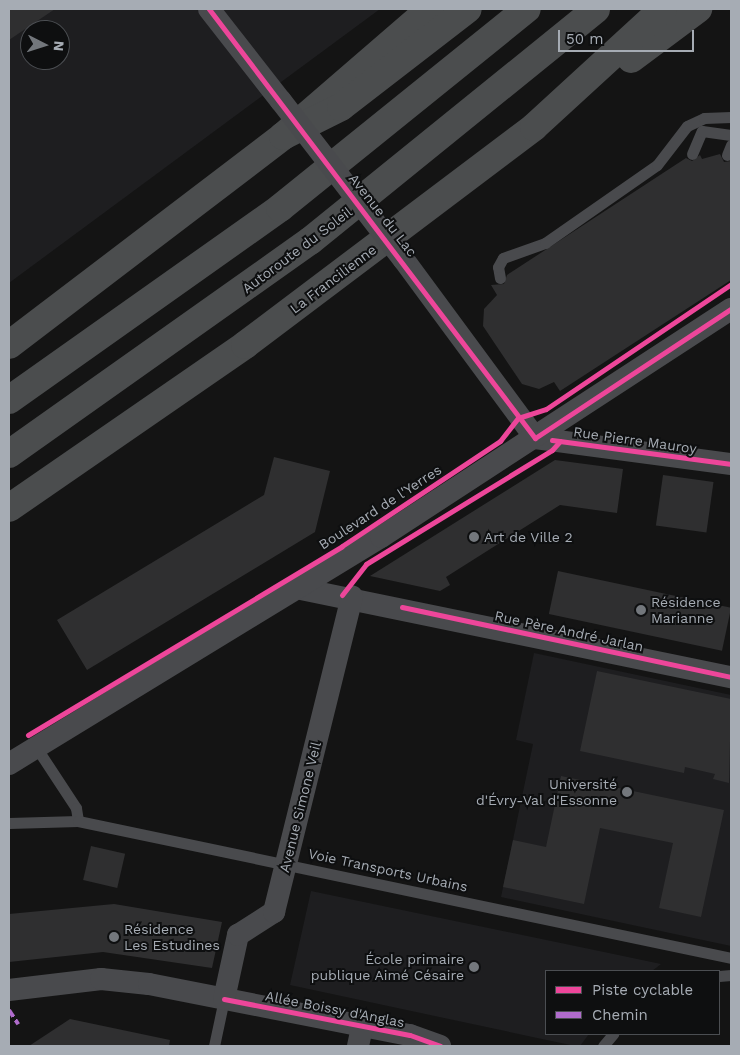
<!DOCTYPE html>
<html>
<head>
<meta charset="utf-8">
<style>
	body { margin:0 }
	#map { position:relative; width:740px; height:1055px; overflow:hidden; background:#141414; font-family:"Work Sans",sans-serif }
	div>[style] { position:absolute }
	[style*='--x'] { left:calc(var(--x)*1px); top:calc(var(--y)*1px); width:calc(var(--w)*1px); rotate:calc(var(--a)*1deg) }
	.built>* { inset:0; background:#1e1e20 }
	.building>* { inset:0; background:#2f2f30; transform-origin:0 0 }
	.service>* { height:11px; margin:-5.5px; padding:0 5.5px; transform-origin:5.5px; border-radius:5.5px; background:#494a4d }
	.minor>* { height:22px; margin:-11px; padding:0 11px; transform-origin:11px; border-radius:11px; background:#494a4d }
	.trunk>* { height:28px; margin:-14px; padding:0 14px; transform-origin:14px; border-radius:14px; background:#4b4d4e }
	.motorway>* { height:28px; margin:-14px; padding:0 14px; transform-origin:14px; border-radius:14px; background:#4b4d4e }
	.minor-bridge>* { height:22px; margin:-11px; padding:0 11px; transform-origin:11px; border-radius:11px; background:#494a4d }
	.quiet>* { height:4px; margin-top:-2px; transform-origin:0; background:repeating-linear-gradient(90deg,#b06ccc 0 8px,transparent 0 12px) }
	.cycleway>* { height:5px; margin:-2.5px; padding:0 2.5px; transform-origin:2.5px; border-radius:2.5px; background:#ed469a }
	.dots>* { width:14px; height:14px; translate:-50% -50%; box-sizing:border-box; border:2px solid #0e0f10; border-radius:50% }
	span { translate:-50% -50%; white-space:nowrap; text-align:center; line-height:1.15; -webkit-text-stroke:4px #0e0f10; paint-order:stroke }
	.street-label { font-size:14px; color:#a6acb4 }
	.poi-label { font-size:14px; color:#a6acb4 }
	.left { translate:0 -50%; text-align:left }
	.right { translate:-100% -50%; text-align:right }
	.frame { position:absolute; inset:0; border:10px solid #a6acb4; pointer-events:none }
	.legend { position:absolute; left:545px; top:970px; width:175px; height:65px; box-sizing:border-box; background:#0e0f10; border:1px solid #4b4e52; margin:0; padding:6px 9px; list-style:none; font-size:15px; color:#a6acb4 }
	.legend li { display:flex; align-items:center; gap:10px; height:25px }
	.legend b { width:25px; border:1px solid #4b4e52 }
	.north { position:absolute; left:20px; top:20px; width:50px; height:50px; box-sizing:border-box; background:#0e0f10; border:1px solid #4b4e52; border-radius:50%; rotate:95deg; font-size:14px; font-weight:700; line-height:20px; text-align:center; color:#a6acb4 }
	.north::after { content:''; display:block; margin:auto; width:18px; height:22px; background:#73777c; clip-path:polygon(50% 0,100% 100%,50% 72%,0 100%) }
	.scale { position:absolute; left:558px; top:30px; width:136px; height:22px; box-sizing:border-box; border:2px solid #a6acb4; border-top:0; padding-left:6px; font-size:15px; line-height:18px; white-space:nowrap; color:#a6acb4; -webkit-text-stroke:4px #0e0f10; paint-order:stroke }
</style>
</head>
<body>
<div id="map">
	<div class="built">
		<i style="clip-path:polygon(evenodd,9px 9px,380px 9px,9px 283px,9px 9px,30px 30px,60px 30px,60px 60px,30px 60px,30px 30px)"></i>
		<i style="clip-path:polygon(534px 653px,731px 695px,731px 946px,501px 897px,533px 744px,516px 740px)"></i>
		<i style="clip-path:polygon(311px 891px,604px 952px,661px 964px,652px 971px,546px 971px,546px 1034px,589px 1034px,580px 1046px,575px 1046px,290px 985px)"></i>
	</div>
	<div class="building">
		<i style="clip-path:polygon(9px 9px,55px 9px,9px 40px)"></i>
		<i style="clip-path:polygon(720px 154px,724px 162px,731px 161px,731px 280px,560px 391px,554px 382px,539px 389px,522px 384px,483px 326px,484px 309px,497px 295px,491px 285px,504px 284px,507px 275px,686px 158px,692px 161px,700px 155px,702px 159px)"></i>
		<i style="clip-path:polygon(274px 457px,330px 471px,315px 532px,87px 670px,57px 620px,264px 495px)"></i>
		<i style="clip-path:polygon(555px 460px,623px 469px,617px 513px,560px 505px,446px 577px,450px 585px,440px 591px,370px 576px)"></i>
		<i style="left:663px;top:475px;width:51px;height:51px;rotate:8deg"></i>
		<i style="left:558px;top:571px;width:177px;height:44px;rotate:12deg"></i>
		<i style="clip-path:polygon(597px 671px,731px 699px,729px 783px,713px 779px,715px 774px,685px 767px,684px 773px,580px 751px)"></i>
		<i style="clip-path:polygon(561px 776px,724px 810px,701px 917px,659px 908px,673px 843px,600px 828px,584px 904px,503px 887px,513px 840px,546px 847px)"></i>
		<i style="left:91px;top:846px;width:35px;height:35px;rotate:13deg"></i>
		<i style="clip-path:polygon(114px 904px,222px 922px,212px 968px,103px 952px,9px 962px,9px 914px)"></i>
		<i style="clip-path:polygon(70px 1019px,170px 1040px,169px 1046px,29px 1046px)"></i>
	</div>
	<div class="service">
		<i style="--x:692;--y:154;--w:25;--a:-67"></i>
		<i style="--x:702;--y:131;--w:29;--a:8"></i>
		<i style="--x:727;--y:155;--w:11;--a:-68"></i>
		<i style="--x:500;--y:278;--w:11;--a:-100"></i>
		<i style="--x:498;--y:267;--w:10;--a:-61"></i>
		<i style="--x:503;--y:258;--w:45;--a:-19.7"></i>
		<i style="--x:545;--y:243;--w:136;--a:-34.9"></i>
		<i style="--x:657;--y:165;--w:49;--a:-52.4"></i>
		<i style="--x:687;--y:126;--w:19;--a:-25"></i>
		<i style="--x:704;--y:118;--w:27;--a:-2"></i>
		<i style="--x:36;--y:747;--w:73;--a:56.7"></i>
		<i style="--x:76;--y:808;--w:13;--a:81"></i>
		<i style="--x:9;--y:823;--w:69;--a:-1.7"></i>
		<i style="--x:78;--y:821;--w:667;--a:11.85"></i>
		<i style="--x:719;--y:976;--w:12;--a:-5"></i>
		<i style="--x:214;--y:1046;--w:48;--a:-78"></i>
		<i style="--x:603;--y:1046;--w:16;--a:-50"></i>
	</div>
	<div class="minor">
		<i style="--x:209;--y:9;--w:117;--a:52"></i>
		<i style="--x:404;--y:260;--w:221;--a:53.6"></i>
		<i style="--x:535;--y:438;--w:198;--a:7.6"></i>
		<i style="--x:296;--y:588;--w:444;--a:11.6"></i>
		<i style="--x:9;--y:764;--w:436;--a:-31.4"></i>
		<i style="--x:381;--y:537;--w:418;--a:-33.1"></i>
		<i style="--x:9;--y:990;--w:93;--a:-6.8"></i>
		<i style="--x:101;--y:979;--w:48;--a:5.9"></i>
		<i style="--x:149;--y:984;--w:266;--a:11.1"></i>
		<i style="--x:410;--y:1035;--w:32;--a:20"></i>
		<i style="--x:224;--y:999;--w:66;--a:-77.7"></i>
		<i style="--x:238;--y:935;--w:43;--a:-32.6"></i>
		<i style="--x:274;--y:912;--w:325;--a:-76.1"></i>
		<i style="--x:358;--y:1046;--w:19;--a:-78"></i>
	</div>
	<div class="trunk">
		<i style="--x:631;--y:59;--w:84;--a:-36.7"></i>
		<i style="--x:9;--y:345;--w:345;--a:-37.3"></i>
		<i style="--x:283;--y:136;--w:194;--a:-40.8"></i>
		<i style="--x:9;--y:508;--w:287;--a:-34.6"></i>
		<i style="--x:245;--y:345;--w:362;--a:-37"></i>
		<i style="--x:534;--y:127;--w:175;--a:-42.5"></i>
	</div>
	<div class="motorway">
		<i style="--x:283;--y:136;--w:65;--a:-26.6"></i>
		<i style="--x:341;--y:107;--w:160;--a:-37.7"></i>
		<i style="--x:9;--y:400;--w:332;--a:-35.3"></i>
		<i style="--x:280;--y:208;--w:317;--a:-38.9"></i>
		<i style="--x:9;--y:454;--w:369;--a:-35.3"></i>
		<i style="--x:310;--y:241;--w:368;--a:-39"></i>
	</div>
	<div class="minor-bridge">
		<i style="--x:281;--y:101;--w:201;--a:52.3"></i>
	</div>
	<div class="quiet">
		<i style="--x:9;--y:1010;--w:17;--a:57"></i>
	</div>
	<div class="cycleway">
		<i style="--x:209;--y:9;--w:539;--a:52.77"></i>
		<i style="--x:535;--y:438;--w:235;--a:-33.4"></i>
		<i style="--x:552;--y:440;--w:181;--a:7.6"></i>
		<i style="--x:342;--y:595;--w:39;--a:-52"></i>
		<i style="--x:366;--y:564;--w:218;--a:-31.5"></i>
		<i style="--x:552;--y:450;--w:12;--a:-48"></i>
		<i style="--x:402;--y:607;--w:336;--a:12"></i>
		<i style="--x:28;--y:735;--w:366;--a:-31"></i>
		<i style="--x:342;--y:546;--w:190;--a:-33.6"></i>
		<i style="--x:500;--y:441;--w:29;--a:-52"></i>
		<i style="--x:518;--y:418;--w:29;--a:-18"></i>
		<i style="--x:546;--y:409;--w:223;--a:-34"></i>
		<i style="--x:224;--y:999;--w:189;--a:11"></i>
		<i style="--x:410;--y:1035;--w:32;--a:20"></i>
	</div>
	<div class="dots">
		<i style="left:474px;top:537px;background:#73777c"></i>
		<i style="left:641px;top:610px;background:#73777c"></i>
		<i style="left:627px;top:792px;background:#73777c"></i>
		<i style="left:114px;top:937px;background:#73777c"></i>
		<i style="left:474px;top:967px;background:#73777c"></i>
	</div>
	<div class="street-label">
		<span style="left:383px;top:215px;rotate:52deg">Avenue du Lac</span>
		<span style="left:297px;top:250px;rotate:-37deg">Autoroute du Soleil</span>
		<span style="left:333px;top:279px;rotate:-37deg">La Francilienne</span>
		<span style="left:635px;top:440px;rotate:8deg">Rue Pierre Mauroy</span>
		<span style="left:380px;top:507px;rotate:-33deg">Boulevard de l'Yerres</span>
		<span style="left:569px;top:631px;rotate:12deg">Rue Père André Jarlan</span>
		<span style="left:300px;top:807px;rotate:-76deg">Avenue Simone Veil</span>
		<span style="left:388px;top:870px;rotate:12deg">Voie Transports Urbains</span>
		<span style="left:335px;top:1009px;rotate:11deg">Allée Boissy d'Anglas</span>
	</div>
	<div class="poi-label">
		<span class="left" style="left:484px;top:537px">Art de Ville 2</span>
		<span class="left" style="left:651px;top:610px">Résidence<br>Marianne</span>
		<span class="right" style="left:617px;top:792px">Université<br>d'Évry-Val d'Essonne</span>
		<span class="left" style="left:124px;top:937px">Résidence<br>Les Estudines</span>
		<span class="right" style="left:464px;top:967px">École primaire<br>publique Aimé Césaire</span>
	</div>
	<div class="frame"></div>
	<ul class="legend">
	<li><b style="height:6px;background:#ed469a"></b>Piste cyclable</li>
	<li><b style="height:6px;background:#b06ccc"></b>Chemin</li>
	</ul>
	<div class="north">N</div>
	<div class="scale">50 m</div>
</div>
</body>
</html>
